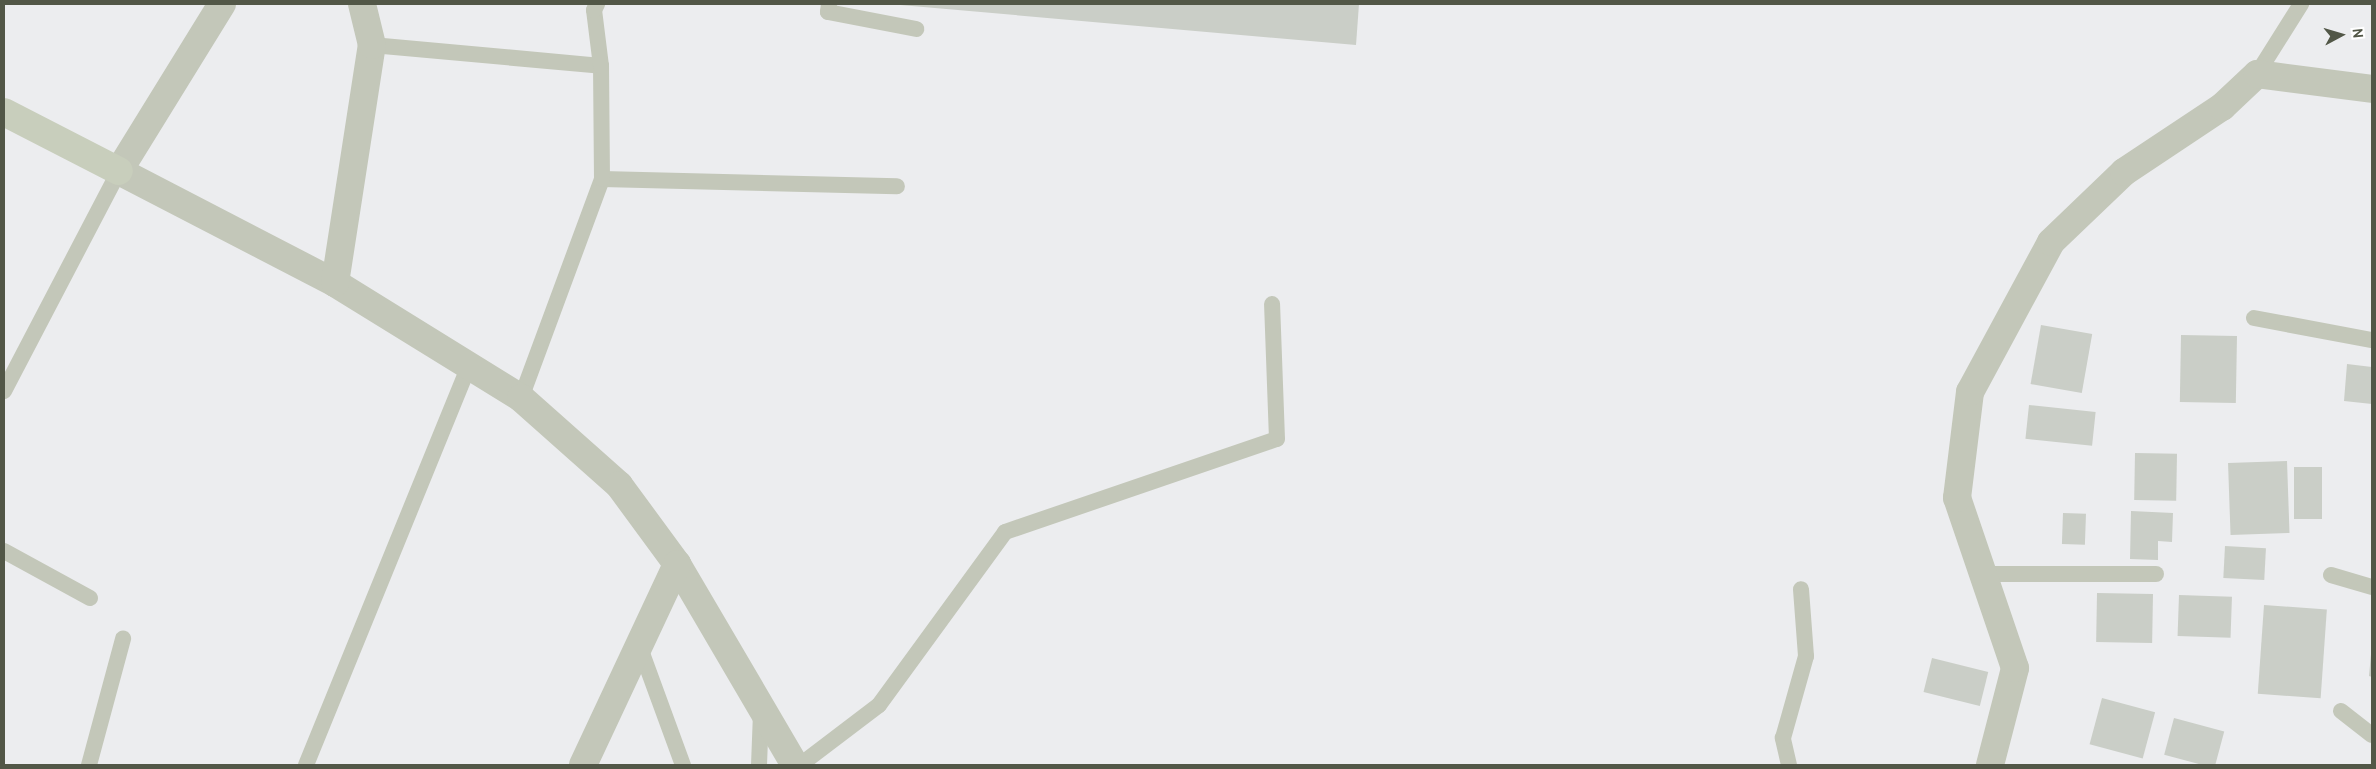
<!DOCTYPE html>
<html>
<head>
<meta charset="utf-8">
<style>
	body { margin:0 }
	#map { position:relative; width:2376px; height:769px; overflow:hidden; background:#ecedef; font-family:Overpass,sans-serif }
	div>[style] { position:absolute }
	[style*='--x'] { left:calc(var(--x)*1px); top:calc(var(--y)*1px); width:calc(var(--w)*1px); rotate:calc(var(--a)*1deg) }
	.building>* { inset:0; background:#cacec7; transform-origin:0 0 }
	.lane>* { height:16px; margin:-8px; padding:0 8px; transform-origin:8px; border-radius:8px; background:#c3c7b9 }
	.street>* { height:28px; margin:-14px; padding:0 14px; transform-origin:14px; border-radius:14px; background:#c3c7b9 }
	.secondary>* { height:28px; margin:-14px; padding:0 14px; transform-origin:14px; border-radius:14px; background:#c8cebc }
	span { translate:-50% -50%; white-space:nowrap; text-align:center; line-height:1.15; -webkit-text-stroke:4px #fff; paint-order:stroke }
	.frame { position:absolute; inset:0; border:5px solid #525747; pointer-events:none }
	.north { position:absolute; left:2316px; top:10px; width:50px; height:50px; -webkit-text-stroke:4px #fff; paint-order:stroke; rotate:84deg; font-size:14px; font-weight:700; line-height:20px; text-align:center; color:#525747 }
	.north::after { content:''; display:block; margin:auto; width:18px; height:22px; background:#525747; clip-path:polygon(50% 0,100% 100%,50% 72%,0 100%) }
</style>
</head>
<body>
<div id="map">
	<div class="building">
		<i style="clip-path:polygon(889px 4px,1359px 4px,1356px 45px)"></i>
		<i style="left:2041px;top:325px;width:52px;height:60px;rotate:10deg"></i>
		<i style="left:2181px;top:335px;width:56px;height:67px;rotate:1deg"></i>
		<i style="clip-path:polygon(2347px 364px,2372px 367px,2372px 404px,2344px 401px)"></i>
		<i style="left:2029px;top:405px;width:67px;height:34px;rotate:6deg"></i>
		<i style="left:2135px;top:453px;width:42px;height:47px;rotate:1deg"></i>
		<i style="left:2287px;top:461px;width:72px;height:59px;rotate:88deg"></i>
		<i style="left:2294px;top:467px;width:28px;height:52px"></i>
		<i style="clip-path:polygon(2131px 511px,2173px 513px,2172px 542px,2158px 541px,2158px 560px,2130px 559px)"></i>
		<i style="left:2063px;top:513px;width:23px;height:31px;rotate:2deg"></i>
		<i style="left:2225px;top:546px;width:41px;height:32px;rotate:3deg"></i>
		<i style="left:2097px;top:593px;width:56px;height:49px;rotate:1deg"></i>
		<i style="left:2179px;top:595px;width:53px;height:41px;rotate:2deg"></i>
		<i style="left:2264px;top:605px;width:63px;height:89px;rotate:4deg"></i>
		<i style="clip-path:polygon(2371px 654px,2372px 654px,2372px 677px,2369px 676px)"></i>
		<i style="left:1932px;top:658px;width:58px;height:35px;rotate:14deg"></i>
		<i style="left:2102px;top:698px;width:55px;height:48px;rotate:15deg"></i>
		<i style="left:2174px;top:718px;width:52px;height:38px;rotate:15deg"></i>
	</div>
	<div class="lane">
		<i style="--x:829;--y:4;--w:8;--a:97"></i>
		<i style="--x:828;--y:12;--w:90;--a:10.9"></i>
		<i style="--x:372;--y:45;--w:230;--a:5.2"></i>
		<i style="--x:2257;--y:74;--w:83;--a:-57.8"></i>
		<i style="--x:602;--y:179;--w:295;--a:1.4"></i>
		<i style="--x:2254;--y:318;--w:120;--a:10.6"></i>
		<i style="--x:4;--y:391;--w:248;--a:-62.4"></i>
		<i style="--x:521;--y:398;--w:233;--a:-69.7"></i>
		<i style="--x:602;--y:179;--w:113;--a:-90.5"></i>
		<i style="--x:601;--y:66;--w:56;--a:-97.1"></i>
		<i style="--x:594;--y:10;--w:7;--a:-63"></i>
		<i style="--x:4;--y:551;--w:98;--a:28.7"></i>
		<i style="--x:1985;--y:574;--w:171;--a:0"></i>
		<i style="--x:2331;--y:575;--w:43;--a:16.3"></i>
		<i style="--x:639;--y:645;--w:128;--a:69.9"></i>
		<i style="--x:2341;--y:711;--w:39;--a:38"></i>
		<i style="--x:89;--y:765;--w:131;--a:-74.9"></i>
		<i style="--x:306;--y:765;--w:432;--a:-67.8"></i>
		<i style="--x:759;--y:765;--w:52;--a:-87.8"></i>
		<i style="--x:800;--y:765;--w:99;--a:-37.2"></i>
		<i style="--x:879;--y:705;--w:214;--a:-53.9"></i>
		<i style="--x:1005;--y:532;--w:287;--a:-18.9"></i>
		<i style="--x:1277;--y:439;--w:135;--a:-92.1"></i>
		<i style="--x:1789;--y:765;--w:28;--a:-103"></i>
		<i style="--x:1783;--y:738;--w:85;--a:-74.3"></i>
		<i style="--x:1806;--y:656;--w:67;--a:-94.3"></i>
	</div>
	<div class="street">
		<i style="--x:222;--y:4;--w:196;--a:121.7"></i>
		<i style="--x:119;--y:171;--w:243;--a:27.4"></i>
		<i style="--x:335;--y:283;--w:219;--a:31.7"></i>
		<i style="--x:521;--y:398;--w:131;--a:41.6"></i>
		<i style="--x:619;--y:485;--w:98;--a:53.7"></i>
		<i style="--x:677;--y:564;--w:233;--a:59.6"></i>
		<i style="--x:335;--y:283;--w:241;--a:-81.2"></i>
		<i style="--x:372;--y:45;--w:42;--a:-103.7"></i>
		<i style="--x:583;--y:765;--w:222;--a:-64.9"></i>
		<i style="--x:1990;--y:765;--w:100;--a:-75.5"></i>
		<i style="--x:2015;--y:668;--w:180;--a:-108.8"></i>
		<i style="--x:1957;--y:498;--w:107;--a:-83"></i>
		<i style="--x:1970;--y:392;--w:170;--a:-61.6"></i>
		<i style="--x:2051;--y:242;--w:101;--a:-43.8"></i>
		<i style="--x:2124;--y:172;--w:118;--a:-33.6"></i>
		<i style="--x:2222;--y:107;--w:48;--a:-43.3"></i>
		<i style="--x:2257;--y:74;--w:116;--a:7.4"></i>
	</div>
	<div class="secondary">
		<i style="--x:4;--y:112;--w:129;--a:27.2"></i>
	</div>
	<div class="frame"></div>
	<div class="north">N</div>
</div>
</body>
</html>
